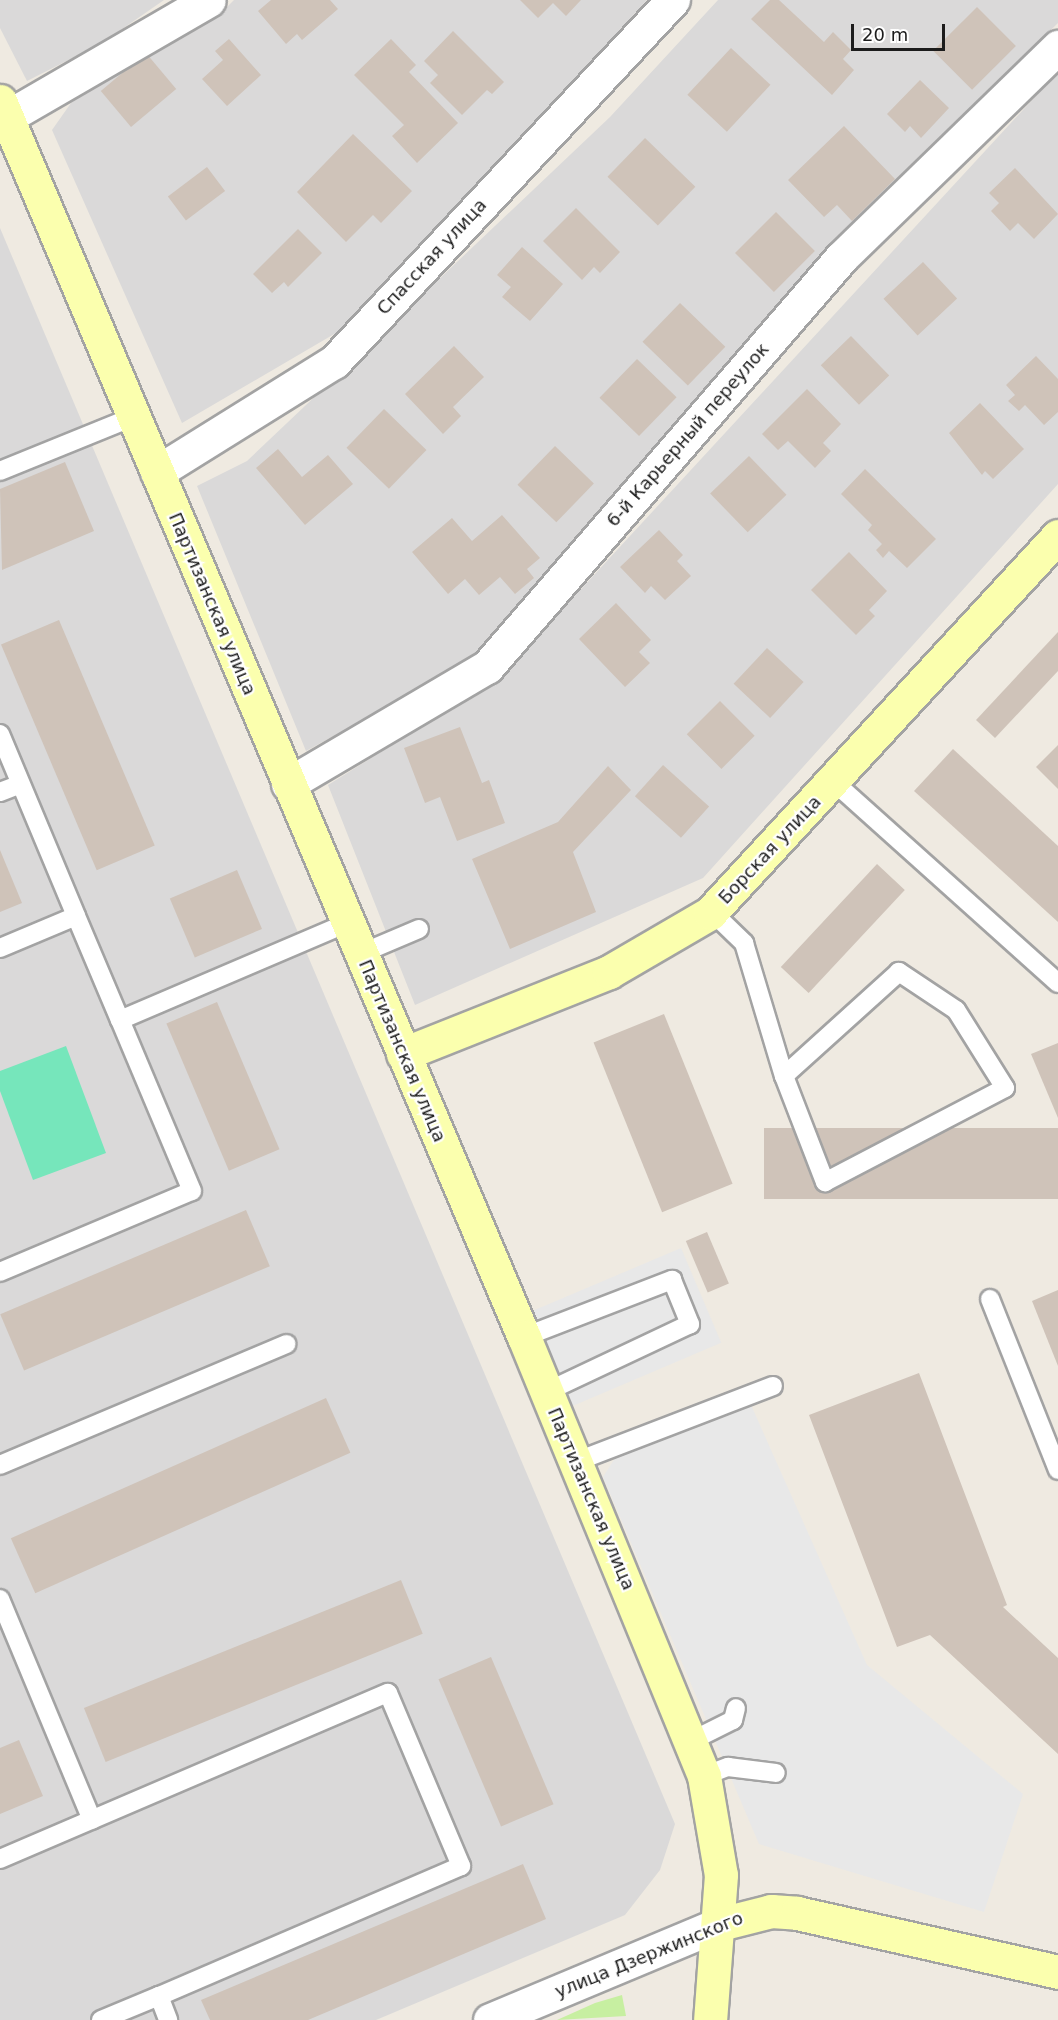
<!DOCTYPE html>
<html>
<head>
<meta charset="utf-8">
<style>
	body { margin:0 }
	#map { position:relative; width:1058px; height:2020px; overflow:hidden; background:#efeae1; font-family:"DejaVu Sans",sans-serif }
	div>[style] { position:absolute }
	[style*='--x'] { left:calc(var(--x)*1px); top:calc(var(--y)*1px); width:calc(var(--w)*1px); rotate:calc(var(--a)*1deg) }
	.residential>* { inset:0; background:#dad9d9 }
	.grass>* { inset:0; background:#c7efa1 }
	.pitch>* { inset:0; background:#76e6bb }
	.parking>* { inset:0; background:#e8e8e8; transform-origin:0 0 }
	.building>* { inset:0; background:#cfc3b9; transform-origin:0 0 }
	.roads { filter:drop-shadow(2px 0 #a3a3a3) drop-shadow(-2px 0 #a3a3a3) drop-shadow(0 2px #a3a3a3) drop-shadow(0 -2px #a3a3a3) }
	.lane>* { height:18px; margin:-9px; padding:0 9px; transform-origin:9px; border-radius:9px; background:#fff }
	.street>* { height:33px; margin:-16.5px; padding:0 16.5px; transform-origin:16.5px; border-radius:16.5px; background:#fff }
	.secondary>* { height:33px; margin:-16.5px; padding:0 16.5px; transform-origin:16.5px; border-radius:16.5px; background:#fbffae }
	span { translate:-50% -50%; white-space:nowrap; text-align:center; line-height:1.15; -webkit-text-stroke:4.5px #fff; paint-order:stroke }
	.street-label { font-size:18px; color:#1c1c1c }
	.scale { position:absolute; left:851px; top:24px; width:94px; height:27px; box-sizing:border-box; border:3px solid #1c1c1c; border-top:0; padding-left:8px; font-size:18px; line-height:21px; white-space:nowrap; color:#1c1c1c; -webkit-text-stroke:4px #fff; paint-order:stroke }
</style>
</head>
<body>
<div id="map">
	<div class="residential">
		<i style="clip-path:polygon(0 0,164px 0,102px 43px,27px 81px,0 28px)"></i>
		<i style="clip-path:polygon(234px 0,647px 0,353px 323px,182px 423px,52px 130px,71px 103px,129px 59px,216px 18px)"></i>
		<i style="clip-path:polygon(718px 0,1058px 0,1058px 23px,849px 226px,467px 663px,306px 751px,197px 486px,247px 461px,610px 117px)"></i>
		<i style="clip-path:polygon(1058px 72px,1058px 484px,703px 878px,415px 1005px,328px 785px,499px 678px)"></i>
		<i style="clip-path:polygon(0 228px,675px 1824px,660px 1870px,625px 1915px,376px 2020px,0 2020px)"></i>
	</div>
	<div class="grass">
		<i style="clip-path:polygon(622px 1995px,626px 2016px,557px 2020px,595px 2003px)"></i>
	</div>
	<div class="pitch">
		<i style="clip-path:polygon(66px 1046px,106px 1153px,33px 1180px,0 1091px,0 1071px)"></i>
	</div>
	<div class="parking">
		<i style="left:681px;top:1248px;width:103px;height:166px;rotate:67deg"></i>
		<i style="clip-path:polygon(747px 1396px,867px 1665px,1023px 1794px,984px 1912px,759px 1844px,603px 1477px,620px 1450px)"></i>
	</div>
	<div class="building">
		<i style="clip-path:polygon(271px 0,330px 0,338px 9px,302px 40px,297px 34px,286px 44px,258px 11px)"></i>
		<i style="clip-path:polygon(520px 0,581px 0,566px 16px,553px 3px,538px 18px)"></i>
		<i style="clip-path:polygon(770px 0,779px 0,824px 42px,833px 32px,851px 50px,843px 59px,854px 70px,832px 95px,751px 19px)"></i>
		<i style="left:977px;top:7px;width:55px;height:62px;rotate:45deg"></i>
		<i style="clip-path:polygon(453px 31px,504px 82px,492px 94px,487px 90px,462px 115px,430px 83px,438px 75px,424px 61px)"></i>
		<i style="clip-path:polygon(229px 39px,261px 75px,227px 106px,202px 79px,223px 60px,215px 51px)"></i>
		<i style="clip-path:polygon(391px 39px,416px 65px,409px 72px,458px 123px,417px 163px,392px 136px,404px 125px,354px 75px)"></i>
		<i style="left:731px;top:48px;width:54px;height:64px;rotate:43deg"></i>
		<i style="left:146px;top:53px;width:47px;height:59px;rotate:50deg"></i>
		<i style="clip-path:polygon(920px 80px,949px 108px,921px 138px,910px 126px,905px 132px,887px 114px)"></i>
		<i style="clip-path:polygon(844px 126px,895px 179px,852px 221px,837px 205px,824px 217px,788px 180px)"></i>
		<i style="clip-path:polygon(353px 134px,412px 191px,381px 223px,373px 215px,346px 242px,297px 192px)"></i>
		<i style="left:645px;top:138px;width:70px;height:54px;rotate:44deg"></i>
		<i style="left:207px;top:167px;width:30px;height:49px;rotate:53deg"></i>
		<i style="clip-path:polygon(1015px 168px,1058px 214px,1034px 239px,1018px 223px,1010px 231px,991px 211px,999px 203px,989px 193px)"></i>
		<i style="clip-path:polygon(576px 208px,620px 252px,600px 273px,594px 267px,582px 280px,543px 241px)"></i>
		<i style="left:776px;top:212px;width:55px;height:58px;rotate:45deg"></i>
		<i style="clip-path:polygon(298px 229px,322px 253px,288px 287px,284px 282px,272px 293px,253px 274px)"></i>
		<i style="clip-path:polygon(522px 247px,563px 284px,530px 321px,502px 297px,511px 287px,497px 275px)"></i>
		<i style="left:923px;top:262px;width:50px;height:54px;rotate:47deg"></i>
		<i style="left:680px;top:303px;width:63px;height:54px;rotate:44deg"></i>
		<i style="left:851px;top:336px;width:55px;height:42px;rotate:46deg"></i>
		<i style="clip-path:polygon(454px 346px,484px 377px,453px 407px,461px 416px,443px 434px,405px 394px)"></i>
		<i style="clip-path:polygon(1036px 356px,1058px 379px,1058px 412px,1044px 425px,1025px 405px,1019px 411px,1008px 401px,1015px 395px,1006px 385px)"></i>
		<i style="left:637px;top:359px;width:55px;height:54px;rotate:44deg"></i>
		<i style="clip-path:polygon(807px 389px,841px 424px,823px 443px,831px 451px,815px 468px,788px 441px,778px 450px,762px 434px)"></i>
		<i style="clip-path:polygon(980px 403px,1024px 449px,993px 479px,985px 471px,982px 475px,949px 433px)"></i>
		<i style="left:384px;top:409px;width:59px;height:54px;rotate:44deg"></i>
		<i style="left:555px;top:446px;width:54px;height:54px;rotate:44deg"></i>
		<i style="clip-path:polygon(278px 449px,302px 477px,328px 455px,353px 484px,305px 525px,256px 468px)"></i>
		<i style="left:749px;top:456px;width:54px;height:54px;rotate:46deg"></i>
		<i style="clip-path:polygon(65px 462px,94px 531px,2px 570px,0 489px)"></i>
		<i style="clip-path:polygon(865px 469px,936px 539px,907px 568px,889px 551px,883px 558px,876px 550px,882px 544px,868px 530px,872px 525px,841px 494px)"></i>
		<i style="clip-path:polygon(502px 515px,540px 558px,527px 569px,534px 578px,515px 594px,500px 577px,479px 595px,465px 579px,448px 594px,412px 552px,452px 518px,472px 541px)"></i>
		<i style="clip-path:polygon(659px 530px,683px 555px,677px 561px,691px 576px,665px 600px,651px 586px,645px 593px,620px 567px)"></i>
		<i style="clip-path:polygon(849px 552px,887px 591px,869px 610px,875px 616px,856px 635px,811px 590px)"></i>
		<i style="clip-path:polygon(616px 603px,651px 640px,639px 652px,650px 663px,625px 687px,579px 639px)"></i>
		<i style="left:59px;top:620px;width:245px;height:63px;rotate:67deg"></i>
		<i style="clip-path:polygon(1058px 632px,1058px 671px,995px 738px,976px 720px)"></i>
		<i style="left:767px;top:648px;width:50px;height:49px;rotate:43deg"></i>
		<i style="left:720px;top:701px;width:49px;height:47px;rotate:45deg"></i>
		<i style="clip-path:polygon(460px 727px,482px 783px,489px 780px,505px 823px,457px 841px,440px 797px,425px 803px,404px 748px)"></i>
		<i style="clip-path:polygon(1058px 745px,1058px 789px,1036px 767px)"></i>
		<i style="clip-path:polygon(953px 749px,1058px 846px,1058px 922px,914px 791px)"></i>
		<i style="left:663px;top:765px;width:62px;height:42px;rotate:42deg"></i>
		<i style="clip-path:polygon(608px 766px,631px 790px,573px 852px,596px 912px,510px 949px,472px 859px,558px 822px)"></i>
		<i style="clip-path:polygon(0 850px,22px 903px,0 912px)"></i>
		<i style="left:877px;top:864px;width:38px;height:141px;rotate:43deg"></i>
		<i style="left:237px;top:870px;width:64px;height:73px;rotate:67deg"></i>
		<i style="left:217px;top:1002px;width:160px;height:55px;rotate:67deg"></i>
		<i style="left:664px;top:1014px;width:183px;height:76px;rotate:68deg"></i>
		<i style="clip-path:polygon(1058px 1043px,1058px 1118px,1031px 1054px)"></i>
		<i style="left:1058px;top:1128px;width:71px;height:294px;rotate:90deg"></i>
		<i style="left:246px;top:1210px;width:61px;height:267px;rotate:67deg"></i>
		<i style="left:707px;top:1232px;width:56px;height:23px;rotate:67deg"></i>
		<i style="clip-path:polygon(1058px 1290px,1058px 1366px,1032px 1301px)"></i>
		<i style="clip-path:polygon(919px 1373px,1007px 1605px,1003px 1607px,1058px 1658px,1058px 1754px,930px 1635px,897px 1647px,809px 1415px)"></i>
		<i style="left:326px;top:1398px;width:60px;height:345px;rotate:66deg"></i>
		<i style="left:401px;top:1580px;width:58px;height:342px;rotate:68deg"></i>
		<i style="left:491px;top:1657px;width:160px;height:57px;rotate:67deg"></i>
		<i style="clip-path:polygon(19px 1740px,43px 1796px,0 1814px,0 1748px)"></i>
		<i style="clip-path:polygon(523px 1864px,546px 1919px,308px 2020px,210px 2020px,201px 2000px)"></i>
	</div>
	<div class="roads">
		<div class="lane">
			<i style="--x:0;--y:471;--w:144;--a:-22.1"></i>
			<i style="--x:0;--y:734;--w:197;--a:67.3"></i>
			<i style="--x:834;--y:782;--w:301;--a:41.9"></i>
			<i style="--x:0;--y:792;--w:22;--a:-21"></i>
			<i style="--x:712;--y:912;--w:45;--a:44.1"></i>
			<i style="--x:744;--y:943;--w:139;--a:73.3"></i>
			<i style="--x:784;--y:1076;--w:114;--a:68.9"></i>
			<i style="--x:825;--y:1182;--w:203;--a:-27.6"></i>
			<i style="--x:1005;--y:1088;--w:92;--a:-122.1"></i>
			<i style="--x:956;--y:1010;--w:69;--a:-146.3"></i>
			<i style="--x:899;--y:972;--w:155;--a:137.9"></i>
			<i style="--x:0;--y:948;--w:82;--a:-22.8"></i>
			<i style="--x:76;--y:916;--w:113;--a:67.1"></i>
			<i style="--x:120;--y:1020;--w:247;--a:-23.1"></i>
			<i style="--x:360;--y:954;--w:64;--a:-23"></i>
			<i style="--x:0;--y:1272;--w:208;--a:-22.9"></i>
			<i style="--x:192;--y:1191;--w:186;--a:-112.8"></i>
			<i style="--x:990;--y:1299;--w:184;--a:68.3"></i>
			<i style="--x:524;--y:1337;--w:159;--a:-21.1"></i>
			<i style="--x:672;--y:1280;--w:48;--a:67.8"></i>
			<i style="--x:690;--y:1324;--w:159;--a:154.7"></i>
			<i style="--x:575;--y:1462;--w:212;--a:-21"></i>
			<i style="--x:0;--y:1465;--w:311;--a:-22.9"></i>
			<i style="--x:0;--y:1599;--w:239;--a:67.4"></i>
			<i style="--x:691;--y:1741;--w:47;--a:-26.6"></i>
			<i style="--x:733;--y:1720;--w:12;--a:-76"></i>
			<i style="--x:704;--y:1776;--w:26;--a:-21"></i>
			<i style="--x:728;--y:1767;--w:48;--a:7.1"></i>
			<i style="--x:0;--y:1859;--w:422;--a:-23.2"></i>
			<i style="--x:388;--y:1693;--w:188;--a:67.1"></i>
			<i style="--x:461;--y:1866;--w:329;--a:156.7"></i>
			<i style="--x:101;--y:2020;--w:63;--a:-22.5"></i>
			<i style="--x:159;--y:1996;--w:26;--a:69"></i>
		</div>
		<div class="street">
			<i style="--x:7;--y:117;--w:233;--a:-30.1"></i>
			<i style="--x:157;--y:472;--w:208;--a:-31.9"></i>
			<i style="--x:334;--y:362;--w:496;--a:-46.9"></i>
			<i style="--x:288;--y:784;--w:231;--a:-30.5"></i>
			<i style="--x:487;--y:667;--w:541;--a:-49.12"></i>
			<i style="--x:841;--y:258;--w:303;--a:-44.2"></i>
			<i style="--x:490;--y:2020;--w:249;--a:-22.7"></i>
		</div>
		<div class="secondary">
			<i style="--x:0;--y:101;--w:1342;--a:67.03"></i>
			<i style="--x:524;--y:1337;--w:474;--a:67.7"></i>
			<i style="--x:704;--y:1776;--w:100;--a:80.3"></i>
			<i style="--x:721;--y:1875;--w:145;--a:94.3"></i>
			<i style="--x:403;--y:1054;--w:222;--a:-21.7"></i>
			<i style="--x:609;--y:972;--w:117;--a:-30.3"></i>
			<i style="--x:710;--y:913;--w:513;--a:-47.29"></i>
			<i style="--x:720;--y:1924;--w:53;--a:-14.3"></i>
			<i style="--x:771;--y:1911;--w:26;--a:4"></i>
			<i style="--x:797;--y:1913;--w:268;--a:12.7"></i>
		</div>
	</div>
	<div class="street-label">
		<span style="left:432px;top:257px;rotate:-47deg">Спасская улица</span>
		<span style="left:688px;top:435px;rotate:-49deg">6-й Карьерный переулок</span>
		<span style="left:212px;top:604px;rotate:67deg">Партизанская улица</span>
		<span style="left:770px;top:850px;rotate:-47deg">Борская улица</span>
		<span style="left:402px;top:1051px;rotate:67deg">Партизанская улица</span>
		<span style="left:591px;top:1499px;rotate:67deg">Партизанская улица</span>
		<span style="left:649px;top:1955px;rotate:-22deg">улица Дзержинского</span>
	</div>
	<div class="scale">20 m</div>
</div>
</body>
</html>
